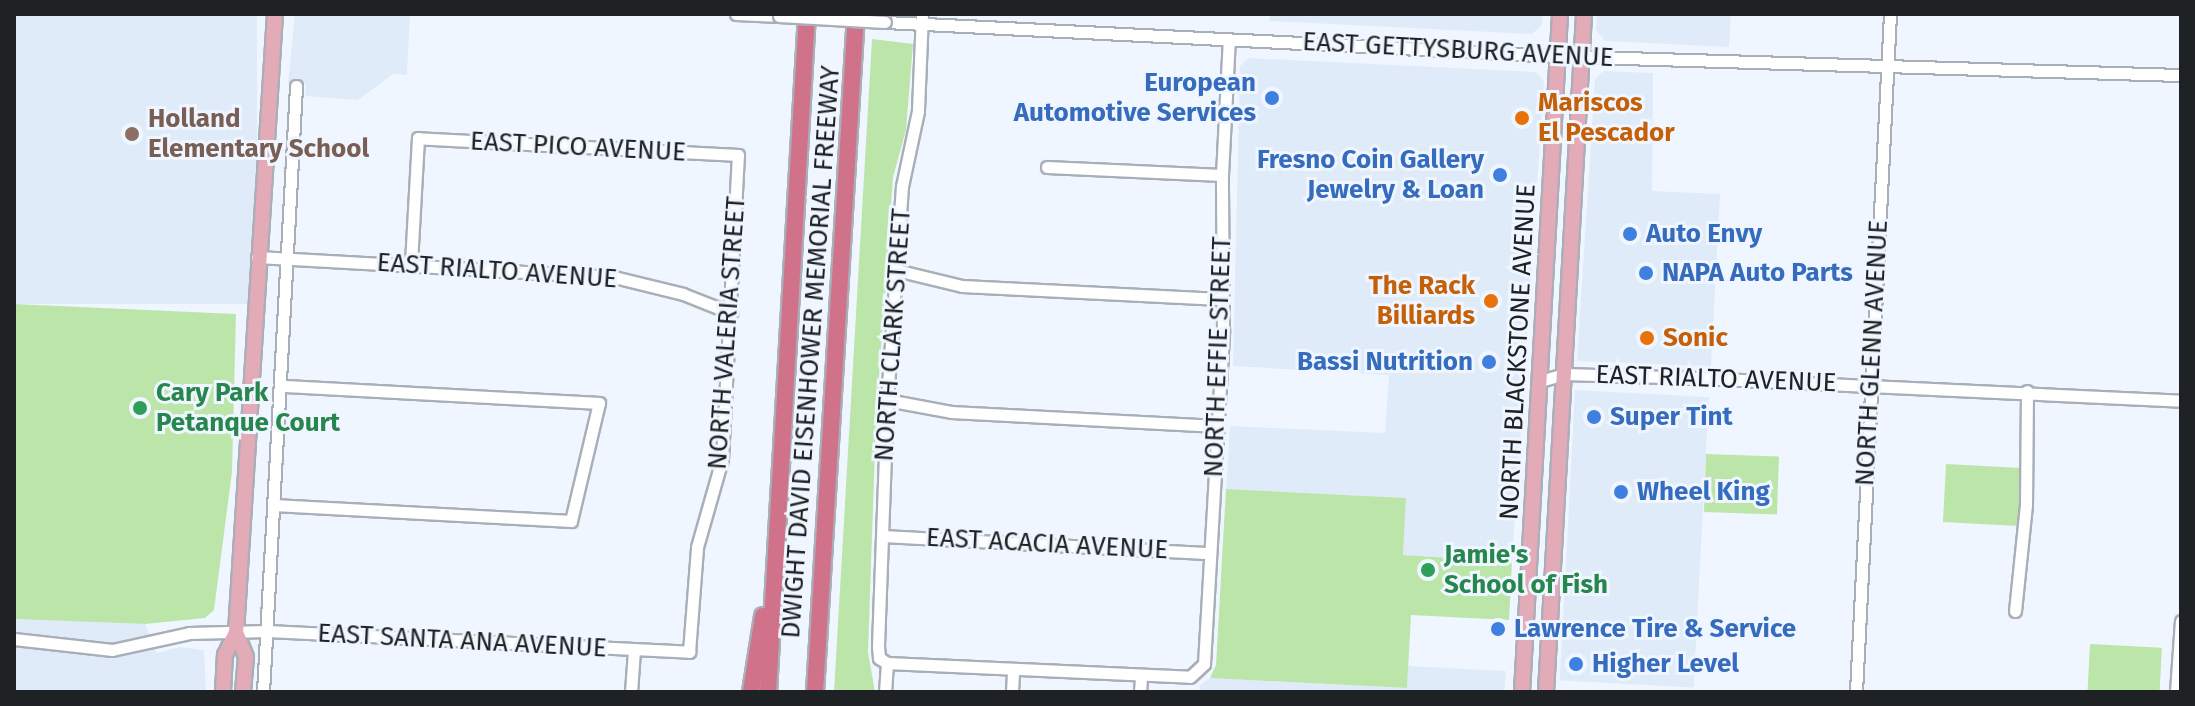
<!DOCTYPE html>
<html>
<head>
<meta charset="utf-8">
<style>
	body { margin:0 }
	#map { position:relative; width:2195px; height:706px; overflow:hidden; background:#f0f6ff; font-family:"Fira Sans",sans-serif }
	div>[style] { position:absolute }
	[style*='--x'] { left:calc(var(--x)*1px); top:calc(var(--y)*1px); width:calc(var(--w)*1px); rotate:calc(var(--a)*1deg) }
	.built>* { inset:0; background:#e0ebf9; transform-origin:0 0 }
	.green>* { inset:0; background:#bce6a9; transform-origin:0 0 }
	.roads { filter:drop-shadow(2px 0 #aaafb7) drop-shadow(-2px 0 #aaafb7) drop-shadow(0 2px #aaafb7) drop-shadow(0 -2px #aaafb7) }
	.minor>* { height:11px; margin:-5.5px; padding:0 5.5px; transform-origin:5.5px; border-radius:5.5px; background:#fff }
	.major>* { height:14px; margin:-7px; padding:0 7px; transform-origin:7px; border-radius:7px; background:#e3aab8 }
	.highway>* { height:16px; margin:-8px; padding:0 8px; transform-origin:8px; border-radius:8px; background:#d07289 }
	.bridges { filter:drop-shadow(2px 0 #aaafb7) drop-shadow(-2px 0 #aaafb7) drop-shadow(0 2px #aaafb7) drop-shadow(0 -2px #aaafb7) }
	.minor-bridge>* { height:11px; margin:-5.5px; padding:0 5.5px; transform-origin:5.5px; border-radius:5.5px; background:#fff }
	.dots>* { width:22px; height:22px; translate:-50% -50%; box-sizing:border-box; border:4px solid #f0f6ff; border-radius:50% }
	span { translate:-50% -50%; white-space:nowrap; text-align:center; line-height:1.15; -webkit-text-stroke:6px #f0f6ff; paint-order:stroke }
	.street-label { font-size:26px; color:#1f2224 }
	.shop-label { font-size:26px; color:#366cbe; font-weight:700 }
	.right { translate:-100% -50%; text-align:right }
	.left { translate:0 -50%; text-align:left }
	.food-label { font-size:26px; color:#c56008; font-weight:700 }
	.education-label { font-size:26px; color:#785e54; font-weight:700 }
	.leisure-label { font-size:26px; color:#27864d; font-weight:700 }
	.frame { position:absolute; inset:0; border:16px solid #1f2224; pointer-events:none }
</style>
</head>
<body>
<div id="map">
	<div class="built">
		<i style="left:14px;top:14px;width:243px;height:290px"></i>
		<i style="clip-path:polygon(295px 14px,410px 14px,407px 75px,393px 74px,358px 100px,305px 96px,306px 84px,288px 83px)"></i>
		<i style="clip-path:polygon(1270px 14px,1543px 14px,1542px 25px,1532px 34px,1269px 21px)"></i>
		<i style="clip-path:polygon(1597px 14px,1731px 14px,1729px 47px,1605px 41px,1596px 30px)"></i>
		<i style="clip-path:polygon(1248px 58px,1536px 72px,1544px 81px,1512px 562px,1403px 555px,1405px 498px,1226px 489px,1230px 426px,1385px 433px,1389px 375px,1233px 366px,1240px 66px)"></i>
		<i style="clip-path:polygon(1603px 71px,1653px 73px,1652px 191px,1720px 194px,1711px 367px,1577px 361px,1595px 79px)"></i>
		<i style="left:1575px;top:390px;width:134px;height:291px;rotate:3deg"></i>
		<i style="clip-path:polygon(14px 619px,145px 624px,157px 653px,180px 647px,204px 650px,206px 692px,14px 692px)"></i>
		<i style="clip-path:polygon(1408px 666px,1506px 671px,1504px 692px,1202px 692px,1199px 686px,1210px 678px,1407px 688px)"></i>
	</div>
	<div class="green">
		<i style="clip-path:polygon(872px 39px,913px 44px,906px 130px,893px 177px,876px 420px,868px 652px,875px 692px,834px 692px)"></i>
		<i style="clip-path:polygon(14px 304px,236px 314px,232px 472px,214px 610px,205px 618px,145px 624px,14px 619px)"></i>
		<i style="left:1706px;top:454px;width:73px;height:58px;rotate:2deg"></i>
		<i style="left:1946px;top:464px;width:81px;height:58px;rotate:3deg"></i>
		<i style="clip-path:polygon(1226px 489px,1406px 498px,1403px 555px,1512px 562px,1509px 620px,1411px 615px,1407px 688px,1210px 678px,1216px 665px)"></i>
		<i style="left:2090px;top:644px;width:72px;height:48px;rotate:3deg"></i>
	</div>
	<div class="roads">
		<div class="minor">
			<i style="--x:736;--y:14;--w:43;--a:2.7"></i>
			<i style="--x:922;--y:14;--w:97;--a:92.4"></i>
			<i style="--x:918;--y:111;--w:77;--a:102"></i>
			<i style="--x:902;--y:186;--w:215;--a:94"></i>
			<i style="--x:887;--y:400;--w:246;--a:92.1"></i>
			<i style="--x:878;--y:646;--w:12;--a:85"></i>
			<i style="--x:879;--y:658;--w:9;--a:32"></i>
			<i style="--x:887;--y:663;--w:303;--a:2.6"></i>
			<i style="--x:1190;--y:677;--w:19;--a:-43"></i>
			<i style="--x:1204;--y:664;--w:335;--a:-86.7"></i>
			<i style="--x:1223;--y:330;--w:155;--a:-90.4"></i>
			<i style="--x:1222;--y:175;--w:136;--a:-87.1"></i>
			<i style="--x:885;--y:22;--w:674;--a:2.89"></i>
			<i style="--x:1558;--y:56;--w:623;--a:1.75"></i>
			<i style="--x:1047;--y:167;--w:175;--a:2.6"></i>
			<i style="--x:257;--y:257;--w:358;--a:3.2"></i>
			<i style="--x:614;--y:277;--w:71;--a:13.8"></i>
			<i style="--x:683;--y:294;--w:52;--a:21.6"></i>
			<i style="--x:896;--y:270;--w:68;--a:13.6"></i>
			<i style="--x:962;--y:286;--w:259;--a:2.9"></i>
			<i style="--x:1540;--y:381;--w:25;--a:-16"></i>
			<i style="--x:1564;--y:374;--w:135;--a:1.7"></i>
			<i style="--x:1699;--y:378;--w:483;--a:2.7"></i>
			<i style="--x:887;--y:400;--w:65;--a:10.6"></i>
			<i style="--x:951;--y:412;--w:267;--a:3"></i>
			<i style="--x:274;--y:505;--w:297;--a:3.1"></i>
			<i style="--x:571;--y:521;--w:121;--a:-76.7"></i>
			<i style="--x:599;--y:403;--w:318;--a:-176.9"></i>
			<i style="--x:883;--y:536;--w:327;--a:3"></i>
			<i style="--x:2015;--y:611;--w:107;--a:-84.1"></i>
			<i style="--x:2026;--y:505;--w:114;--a:-89.5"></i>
			<i style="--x:14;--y:639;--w:99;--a:6.4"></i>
			<i style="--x:112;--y:650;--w:79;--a:-12.4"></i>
			<i style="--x:189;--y:633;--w:78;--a:-1.5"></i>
			<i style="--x:267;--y:631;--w:423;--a:2.8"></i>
			<i style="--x:689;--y:652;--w:105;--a:-85.6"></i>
			<i style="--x:697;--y:547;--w:91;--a:-74.1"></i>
			<i style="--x:722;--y:459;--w:304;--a:-87"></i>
			<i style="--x:738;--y:155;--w:320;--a:-177"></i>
			<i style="--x:418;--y:138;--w:127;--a:93.2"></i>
			<i style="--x:263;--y:692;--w:607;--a:-86.88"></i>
			<i style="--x:631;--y:692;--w:42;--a:-85.9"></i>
			<i style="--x:885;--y:692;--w:29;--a:-86"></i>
			<i style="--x:1012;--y:692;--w:22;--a:-87"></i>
			<i style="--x:1140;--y:692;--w:16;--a:-86"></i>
			<i style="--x:1856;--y:692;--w:679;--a:-87.13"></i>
			<i style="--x:2176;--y:692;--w:71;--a:-86"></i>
		</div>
		<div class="major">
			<i style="--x:236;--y:632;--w:27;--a:68"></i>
			<i style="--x:246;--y:657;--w:35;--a:95"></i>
			<i style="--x:223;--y:692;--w:37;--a:-87"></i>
			<i style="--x:225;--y:655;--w:25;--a:-64"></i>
			<i style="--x:236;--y:632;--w:619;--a:-86.39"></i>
			<i style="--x:1522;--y:692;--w:679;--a:-86.79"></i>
			<i style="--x:1546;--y:692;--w:679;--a:-86.79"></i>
		</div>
		<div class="highway">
			<i style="--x:751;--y:692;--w:77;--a:-81"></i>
			<i style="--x:768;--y:692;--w:679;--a:-86.71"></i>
			<i style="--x:815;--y:692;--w:679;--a:-86.54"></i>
		</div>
	</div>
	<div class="bridges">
		<div class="minor-bridge">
			<i style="--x:779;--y:16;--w:106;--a:3.2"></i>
		</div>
	</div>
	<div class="dots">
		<i style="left:1272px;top:98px;background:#3f7fe0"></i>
		<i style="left:1522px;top:118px;background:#e8710a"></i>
		<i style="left:132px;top:134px;background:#8d6e63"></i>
		<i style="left:1500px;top:175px;background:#3f7fe0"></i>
		<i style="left:1630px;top:234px;background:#3f7fe0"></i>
		<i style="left:1646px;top:273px;background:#3f7fe0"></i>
		<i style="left:1491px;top:301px;background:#e8710a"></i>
		<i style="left:1647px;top:338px;background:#e8710a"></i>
		<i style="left:1489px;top:362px;background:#3f7fe0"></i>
		<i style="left:140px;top:408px;background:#2e9e5b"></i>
		<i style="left:1594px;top:417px;background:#3f7fe0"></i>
		<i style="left:1621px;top:492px;background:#3f7fe0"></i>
		<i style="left:1428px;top:570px;background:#2e9e5b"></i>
		<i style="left:1498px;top:629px;background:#3f7fe0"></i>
		<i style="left:1576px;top:664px;background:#3f7fe0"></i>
	</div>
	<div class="street-label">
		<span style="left:1458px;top:50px;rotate:3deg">EAST GETTYSBURG AVENUE</span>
		<span style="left:578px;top:147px;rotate:3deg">EAST PICO AVENUE</span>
		<span style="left:497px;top:271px;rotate:4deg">EAST RIALTO AVENUE</span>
		<span style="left:727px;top:333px;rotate:-86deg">NORTH VALERIA STREET</span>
		<span style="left:893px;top:335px;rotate:-86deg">NORTH CLARK STREET</span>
		<span style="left:811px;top:352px;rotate:-86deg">DWIGHT DAVID EISENHOWER MEMORIAL FREEWAY</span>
		<span style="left:1518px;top:352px;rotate:-87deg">NORTH BLACKSTONE AVENUE</span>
		<span style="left:1872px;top:353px;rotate:-87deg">NORTH GLENN AVENUE</span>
		<span style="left:1218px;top:357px;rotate:-88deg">NORTH EFFIE STREET</span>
		<span style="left:1716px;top:379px;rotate:2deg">EAST RIALTO AVENUE</span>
		<span style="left:1047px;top:544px;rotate:3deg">EAST ACACIA AVENUE</span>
		<span style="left:462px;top:641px;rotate:3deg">EAST SANTA ANA AVENUE</span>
	</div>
	<div class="shop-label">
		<span class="right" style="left:1256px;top:98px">European<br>Automotive Services</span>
		<span class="right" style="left:1484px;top:175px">Fresno Coin Gallery<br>Jewelry &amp; Loan</span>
		<span class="left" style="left:1646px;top:234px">Auto Envy</span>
		<span class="left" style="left:1662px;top:273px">NAPA Auto Parts</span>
		<span class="right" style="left:1473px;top:362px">Bassi Nutrition</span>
		<span class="left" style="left:1610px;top:417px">Super Tint</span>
		<span class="left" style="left:1637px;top:492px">Wheel King</span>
		<span class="left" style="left:1514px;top:629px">Lawrence Tire &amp; Service</span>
		<span class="left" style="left:1592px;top:664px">Higher Level</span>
	</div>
	<div class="food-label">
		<span class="left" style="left:1538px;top:118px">Mariscos<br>El Pescador</span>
		<span class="right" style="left:1475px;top:301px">The Rack<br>Billiards</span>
		<span class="left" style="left:1663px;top:338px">Sonic</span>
	</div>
	<div class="education-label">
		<span class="left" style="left:148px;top:134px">Holland<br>Elementary School</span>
	</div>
	<div class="leisure-label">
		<span class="left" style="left:156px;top:408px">Cary Park<br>Petanque Court</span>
		<span class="left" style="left:1444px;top:570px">Jamie's<br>School of Fish</span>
	</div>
	<div class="frame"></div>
</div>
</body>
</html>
